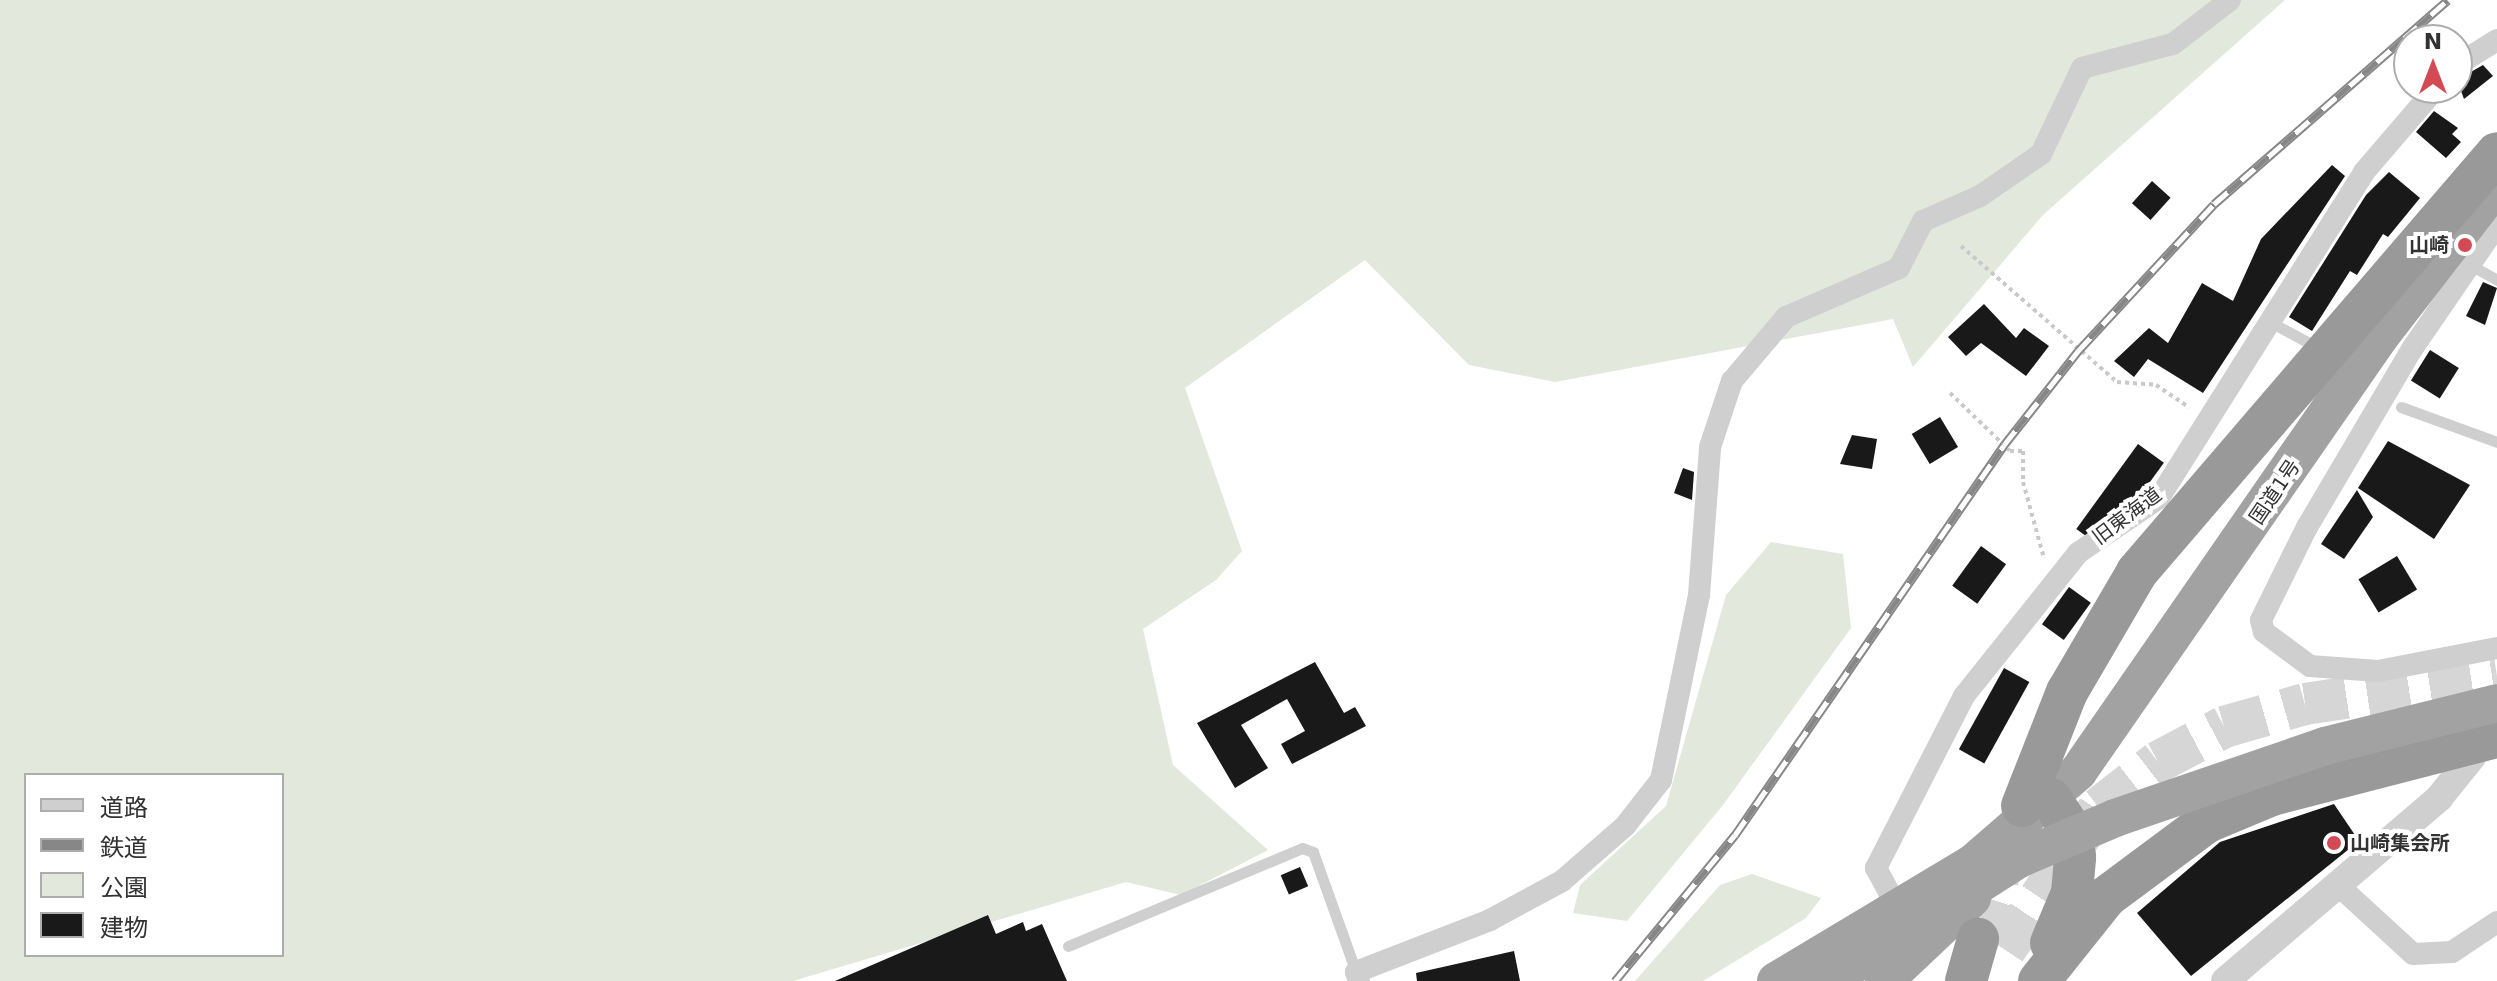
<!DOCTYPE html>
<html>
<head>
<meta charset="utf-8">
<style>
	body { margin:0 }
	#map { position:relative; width:2497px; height:981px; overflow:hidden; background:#fff; font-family:"DejaVu Sans","Noto Sans JP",sans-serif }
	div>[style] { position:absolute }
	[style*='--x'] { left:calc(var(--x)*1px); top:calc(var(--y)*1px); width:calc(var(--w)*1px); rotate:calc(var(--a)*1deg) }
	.green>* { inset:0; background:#e2e8dc }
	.building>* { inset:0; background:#191919; transform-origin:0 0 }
	.motorway-tunnel>* { height:42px; margin-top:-21px; transform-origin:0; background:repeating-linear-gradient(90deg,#d6d6d6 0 42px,transparent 0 63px) }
	.path>* { height:4px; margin-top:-2px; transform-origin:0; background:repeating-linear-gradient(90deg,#c9c9c9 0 4px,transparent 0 8px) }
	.service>* { height:11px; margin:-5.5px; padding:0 5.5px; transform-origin:5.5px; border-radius:5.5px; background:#cfcfcf }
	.minor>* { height:22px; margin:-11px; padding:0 11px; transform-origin:11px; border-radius:11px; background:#cfcfcf }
	.tertiary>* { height:28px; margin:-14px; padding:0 14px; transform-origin:14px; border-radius:14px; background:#cfcfcf }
	.trunk>* { height:38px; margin:-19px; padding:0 19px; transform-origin:19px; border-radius:19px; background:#a2a2a2 }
	.motorway>* { height:42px; margin:-21px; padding:0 21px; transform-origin:21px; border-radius:21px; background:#999 }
	.rail>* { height:9px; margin-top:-4.5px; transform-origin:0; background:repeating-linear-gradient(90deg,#fff 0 18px,#878787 0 36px); box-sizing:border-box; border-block:2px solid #878787 }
	.trunk-bridge>* { height:38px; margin:-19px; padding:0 19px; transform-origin:19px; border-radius:19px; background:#a2a2a2 }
	.dots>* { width:22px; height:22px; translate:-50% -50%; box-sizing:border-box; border:4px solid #fff; border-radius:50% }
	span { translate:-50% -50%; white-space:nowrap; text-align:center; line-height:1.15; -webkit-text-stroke:8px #fff; paint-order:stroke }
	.poi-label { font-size:20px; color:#323232; font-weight:700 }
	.right { translate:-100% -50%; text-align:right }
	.left { translate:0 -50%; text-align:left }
	.street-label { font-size:20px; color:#323232 }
	.legend { position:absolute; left:24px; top:773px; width:260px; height:184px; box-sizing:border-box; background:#fff; border:2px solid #adadad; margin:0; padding:10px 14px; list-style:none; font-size:24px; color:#323232 }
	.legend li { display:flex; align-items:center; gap:16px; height:40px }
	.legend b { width:40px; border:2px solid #adadad }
	.north { position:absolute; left:2393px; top:24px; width:80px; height:80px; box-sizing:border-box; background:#fff; border:2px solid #adadad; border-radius:50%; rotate:0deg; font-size:22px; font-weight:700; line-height:32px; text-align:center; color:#323232 }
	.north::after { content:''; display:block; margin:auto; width:28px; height:36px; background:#d34a54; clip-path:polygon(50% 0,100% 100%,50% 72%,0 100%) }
</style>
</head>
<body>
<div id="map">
	<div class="green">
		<i style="clip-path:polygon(evenodd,0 0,2285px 0,2043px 215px,1913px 367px,1893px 319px,1555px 382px,1469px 365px,1365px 260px,1185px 388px,1242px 551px,1216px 580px,1143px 629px,1173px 765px,1268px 850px,1181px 895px,1126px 882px,793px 981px,0 981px,0 0,26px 775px,282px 775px,282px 955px,26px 955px,26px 775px)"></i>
		<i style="clip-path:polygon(1771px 542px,1843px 554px,1851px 628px,1723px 805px,1627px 921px,1573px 913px,1580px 885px,1666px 806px,1726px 595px)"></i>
		<i style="clip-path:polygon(1752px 874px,1821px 898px,1806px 918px,1703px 981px,1635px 981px,1720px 885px)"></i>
	</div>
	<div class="building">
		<i style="clip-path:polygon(2483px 65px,2493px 76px,2464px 99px,2457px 80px)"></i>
		<i style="clip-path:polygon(2434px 111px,2458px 128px,2452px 134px,2461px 142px,2446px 158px,2416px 132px)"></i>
		<i style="clip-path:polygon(2332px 165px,2345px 176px,2203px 393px,2148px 359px,2134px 377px,2114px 361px,2149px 328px,2168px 343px,2202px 283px,2233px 301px,2261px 239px)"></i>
		<i style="clip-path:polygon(2389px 172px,2420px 198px,2388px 237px,2383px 234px,2357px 275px,2350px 271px,2312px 331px,2289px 317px,2366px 195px)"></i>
		<i style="left:2152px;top:181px;width:25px;height:30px;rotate:42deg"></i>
		<i style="clip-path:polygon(2483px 282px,2497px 288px,2485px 325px,2466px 316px)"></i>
		<i style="clip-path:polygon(1984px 304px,2016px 338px,2024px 328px,2049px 346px,2026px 376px,1981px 343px,1966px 356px,1948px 337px)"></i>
		<i style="left:2430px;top:350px;width:34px;height:36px;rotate:32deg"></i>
		<i style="left:1940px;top:417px;width:35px;height:33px;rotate:59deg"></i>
		<i style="clip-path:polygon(1852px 435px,1877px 439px,1872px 469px,1840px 464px)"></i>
		<i style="clip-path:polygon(2388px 441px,2470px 485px,2434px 539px,2358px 488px)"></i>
		<i style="left:2138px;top:444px;width:32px;height:105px;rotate:36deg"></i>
		<i style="clip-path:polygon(1683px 468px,1694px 472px,1692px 500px,1674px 493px)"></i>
		<i style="clip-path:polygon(2357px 490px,2373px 517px,2344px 559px,2321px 544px)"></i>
		<i style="left:1981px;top:546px;width:31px;height:49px;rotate:36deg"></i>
		<i style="left:2397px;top:556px;width:39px;height:45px;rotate:59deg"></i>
		<i style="left:2069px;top:587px;width:27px;height:46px;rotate:36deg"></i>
		<i style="clip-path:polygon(1315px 662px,1344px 713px,1355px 707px,1366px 726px,1292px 764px,1281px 744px,1305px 731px,1287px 699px,1241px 725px,1268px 768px,1235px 788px,1197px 723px)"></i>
		<i style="left:2004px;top:668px;width:29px;height:93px;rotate:29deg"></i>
		<i style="clip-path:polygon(2334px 804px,2359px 841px,2191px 976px,2137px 913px,2220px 842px)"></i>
		<i style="left:1300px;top:867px;width:21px;height:21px;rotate:67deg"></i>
		<i style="clip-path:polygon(988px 915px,996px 934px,1023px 922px,1026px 931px,1042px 924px,1067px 981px,835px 981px)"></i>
		<i style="clip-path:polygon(1514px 951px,1520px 981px,1417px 981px,1416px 973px)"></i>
	</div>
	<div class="motorway-tunnel">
		<i style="--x:1978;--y:939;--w:99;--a:-71.7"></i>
		<i style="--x:2005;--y:950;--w:170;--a:-56.5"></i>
		<i style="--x:2099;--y:808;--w:75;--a:-37.9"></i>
		<i style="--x:2158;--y:762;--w:75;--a:-27.9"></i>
		<i style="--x:2224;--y:727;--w:84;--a:-15.9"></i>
		<i style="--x:2305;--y:704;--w:194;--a:-8.6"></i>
	</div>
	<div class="path">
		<i style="--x:1961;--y:246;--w:207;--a:41.1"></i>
		<i style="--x:2117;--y:382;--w:39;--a:4"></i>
		<i style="--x:2156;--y:385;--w:40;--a:34"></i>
		<i style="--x:1950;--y:393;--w:83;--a:44"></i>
		<i style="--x:2010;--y:451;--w:13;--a:0"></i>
		<i style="--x:2023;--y:451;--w:31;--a:90"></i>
		<i style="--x:2023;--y:482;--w:79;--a:74.6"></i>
	</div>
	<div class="service">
		<i style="--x:2472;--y:266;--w:29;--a:29"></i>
		<i style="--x:2270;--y:322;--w:47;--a:28.2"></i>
		<i style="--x:2401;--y:407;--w:102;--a:20"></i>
		<i style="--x:1068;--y:946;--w:254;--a:-22.7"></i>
		<i style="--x:1302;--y:848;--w:12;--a:20"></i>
		<i style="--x:1313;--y:852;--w:127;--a:70.3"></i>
	</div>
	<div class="minor">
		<i style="--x:2457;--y:65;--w:47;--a:-32"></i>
		<i style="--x:2497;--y:225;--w:150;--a:124.4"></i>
		<i style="--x:2412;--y:349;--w:207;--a:120.5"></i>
		<i style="--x:2307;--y:527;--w:104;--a:116.3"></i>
		<i style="--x:2261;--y:620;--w:12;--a:76"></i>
		<i style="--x:2264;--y:632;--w:57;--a:36.5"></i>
		<i style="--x:2310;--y:666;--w:68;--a:4.2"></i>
		<i style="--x:2378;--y:671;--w:121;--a:-10.9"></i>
		<i style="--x:2339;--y:886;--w:100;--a:42.6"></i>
		<i style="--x:2413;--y:954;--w:39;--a:-3"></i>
		<i style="--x:2452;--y:952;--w:54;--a:-33.7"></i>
		<i style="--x:1903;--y:918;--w:57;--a:-118.4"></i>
		<i style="--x:1876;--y:868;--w:193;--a:-62.9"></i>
		<i style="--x:1964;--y:696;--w:183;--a:-51.4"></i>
		<i style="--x:2078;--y:553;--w:98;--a:-34.2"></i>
		<i style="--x:2159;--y:498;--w:385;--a:-57.8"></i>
		<i style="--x:2364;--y:172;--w:111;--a:-49.4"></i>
		<i style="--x:1359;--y:981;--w:9;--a:-108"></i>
		<i style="--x:1356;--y:972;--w:144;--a:-21.2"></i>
		<i style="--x:1490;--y:920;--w:82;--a:-28.4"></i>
		<i style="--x:1562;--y:881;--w:84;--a:-41.1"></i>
		<i style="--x:1625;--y:826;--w:58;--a:-52"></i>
		<i style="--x:1661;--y:780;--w:189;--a:-78.4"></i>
		<i style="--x:1699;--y:595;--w:148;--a:-85.7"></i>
		<i style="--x:1710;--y:447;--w:70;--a:-71.6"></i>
		<i style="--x:1732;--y:381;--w:84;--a:-49.8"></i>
		<i style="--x:1786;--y:317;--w:123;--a:-23.4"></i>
		<i style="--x:1899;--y:268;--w:53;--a:-62.9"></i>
		<i style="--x:1923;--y:221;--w:62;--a:-23.7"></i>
		<i style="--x:1980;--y:196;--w:74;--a:-34.5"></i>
		<i style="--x:2041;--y:154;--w:95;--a:-64.5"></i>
		<i style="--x:2082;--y:68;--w:94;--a:-14.8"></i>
		<i style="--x:2173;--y:44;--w:72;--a:-37.7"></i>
	</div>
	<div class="tertiary">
		<i style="--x:2225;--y:981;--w:282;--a:-40.5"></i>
		<i style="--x:2439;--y:798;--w:53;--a:-51.2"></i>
	</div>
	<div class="trunk">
		<i style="--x:1776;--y:981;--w:230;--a:-30.9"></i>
		<i style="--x:1973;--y:863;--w:139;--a:-40.9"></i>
		<i style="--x:2078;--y:772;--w:528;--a:-55.26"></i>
		<i style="--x:2379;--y:338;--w:193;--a:-52.4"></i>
		<i style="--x:1884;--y:981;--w:121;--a:-43.3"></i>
	</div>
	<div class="motorway">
		<i style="--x:2022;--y:806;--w:123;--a:-68.5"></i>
		<i style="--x:2067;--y:692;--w:139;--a:-59.7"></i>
		<i style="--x:2137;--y:572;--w:552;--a:-49.33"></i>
		<i style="--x:2051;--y:943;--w:54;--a:-67.2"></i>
		<i style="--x:2072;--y:893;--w:36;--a:-85"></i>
		<i style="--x:2075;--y:857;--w:27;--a:-98"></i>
		<i style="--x:2071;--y:830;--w:37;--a:-123"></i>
		<i style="--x:1966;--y:981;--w:44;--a:-74.1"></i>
		<i style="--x:2039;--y:981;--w:107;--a:-51.4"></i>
		<i style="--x:2106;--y:897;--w:126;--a:-36.6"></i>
		<i style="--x:2207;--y:822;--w:70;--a:-22.6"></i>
		<i style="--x:2272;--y:795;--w:232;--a:-14.5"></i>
	</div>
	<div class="rail">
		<i style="--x:1615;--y:981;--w:189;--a:-50.6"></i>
		<i style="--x:1735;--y:835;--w:474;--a:-55.4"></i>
		<i style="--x:2004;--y:445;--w:120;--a:-51.8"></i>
		<i style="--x:2078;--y:351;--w:200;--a:-47.2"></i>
		<i style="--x:2214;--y:204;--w:310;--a:-41.1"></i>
	</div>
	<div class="trunk-bridge">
		<i style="--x:1828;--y:981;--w:227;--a:-32.6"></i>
		<i style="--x:2019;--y:859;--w:104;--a:-23.1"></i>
		<i style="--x:2115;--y:818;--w:222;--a:-18.9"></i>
		<i style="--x:2325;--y:746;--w:177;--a:-14"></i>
	</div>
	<div class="dots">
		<i style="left:2465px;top:245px;background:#d34a54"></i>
		<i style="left:2334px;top:843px;background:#d34a54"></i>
	</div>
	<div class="poi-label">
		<span class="right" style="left:2449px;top:245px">山崎</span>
		<span class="left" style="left:2350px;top:843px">山崎集会所</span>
	</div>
	<div class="street-label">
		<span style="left:2275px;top:492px;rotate:-56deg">国道1号</span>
		<span style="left:2127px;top:516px;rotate:-37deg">旧東海道</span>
	</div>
	<ul class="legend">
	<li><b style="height:10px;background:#cfcfcf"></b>道路</li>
	<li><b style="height:10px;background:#878787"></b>鉄道</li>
	<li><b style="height:22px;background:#e2e8dc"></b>公園</li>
	<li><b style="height:22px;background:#191919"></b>建物</li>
	</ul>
	<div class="north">N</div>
</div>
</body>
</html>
